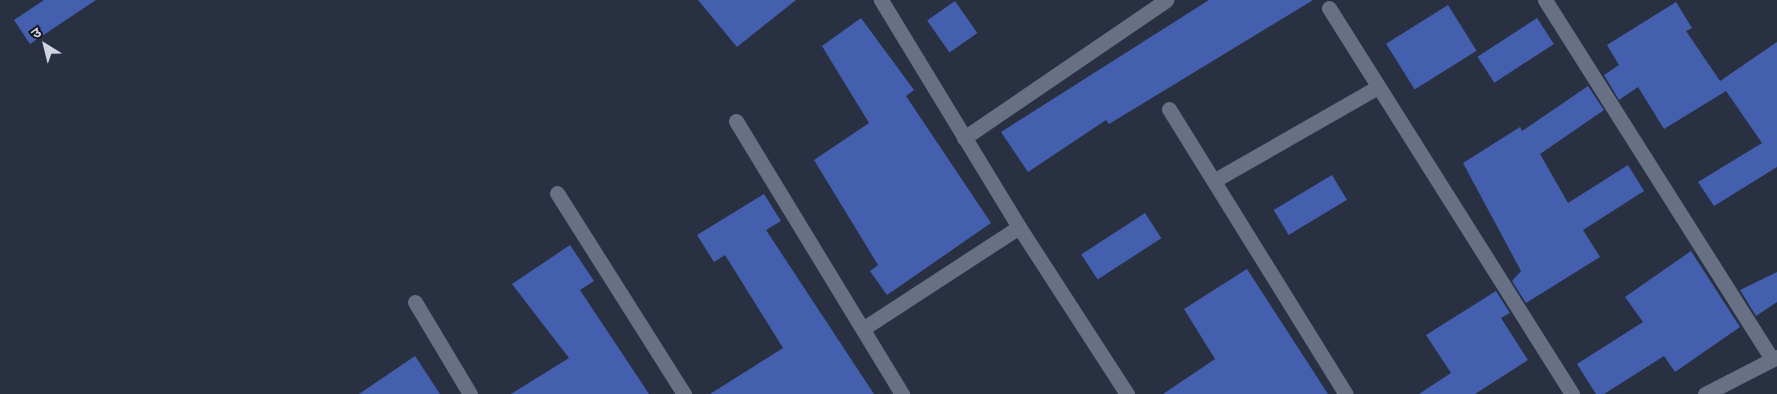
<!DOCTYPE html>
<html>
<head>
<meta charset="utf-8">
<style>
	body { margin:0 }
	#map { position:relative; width:1777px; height:394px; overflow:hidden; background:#293042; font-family:"Public Sans","Noto Sans Devanagari",sans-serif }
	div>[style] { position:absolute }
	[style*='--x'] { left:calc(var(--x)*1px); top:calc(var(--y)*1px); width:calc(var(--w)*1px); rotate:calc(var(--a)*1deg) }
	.building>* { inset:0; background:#455faf; transform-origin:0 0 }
	.minor>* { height:15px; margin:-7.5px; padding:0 7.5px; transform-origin:7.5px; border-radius:7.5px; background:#677084 }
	span { translate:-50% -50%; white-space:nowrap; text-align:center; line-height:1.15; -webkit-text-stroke:4.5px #151820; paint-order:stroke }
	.north { position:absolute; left:20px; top:20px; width:50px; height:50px; -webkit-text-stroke:4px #151820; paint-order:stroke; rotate:324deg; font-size:14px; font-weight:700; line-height:20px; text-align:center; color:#d0d5e1 }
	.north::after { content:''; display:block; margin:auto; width:18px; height:22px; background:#d0d5e1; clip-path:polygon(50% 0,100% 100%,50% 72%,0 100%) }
</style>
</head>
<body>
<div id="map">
	<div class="building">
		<i style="clip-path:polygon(44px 0,96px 0,30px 44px,14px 20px)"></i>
		<i style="clip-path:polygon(698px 0,796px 0,737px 47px)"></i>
		<i style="clip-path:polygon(1209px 0,1313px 0,1109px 124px,1106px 120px,1028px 172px,1001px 132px)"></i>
		<i style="left:955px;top:1px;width:39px;height:34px;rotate:55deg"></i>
		<i style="clip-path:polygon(1676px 2px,1692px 28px,1686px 31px,1720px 81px,1777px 42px,1777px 167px,1714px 206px,1698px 182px,1762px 143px,1726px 91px,1664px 129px,1638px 87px,1619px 100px,1604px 75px,1619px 65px,1607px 45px)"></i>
		<i style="left:1448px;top:5px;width:54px;height:73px;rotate:58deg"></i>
		<i style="clip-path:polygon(861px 18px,914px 90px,906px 96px,991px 223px,887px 295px,870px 271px,878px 265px,814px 160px,869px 123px,822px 46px)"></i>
		<i style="left:1537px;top:18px;width:31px;height:71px;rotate:57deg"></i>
		<i style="clip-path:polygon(1588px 86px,1604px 110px,1540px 154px,1568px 203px,1628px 165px,1644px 191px,1583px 230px,1600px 257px,1526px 303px,1512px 281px,1521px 271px,1463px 163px,1520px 127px,1522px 131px)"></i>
		<i style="left:1332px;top:175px;width:29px;height:68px;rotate:59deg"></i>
		<i style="clip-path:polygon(764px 194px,781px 221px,766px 230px,874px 394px,710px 394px,783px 348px,725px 255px,714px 262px,697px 235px)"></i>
		<i style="left:1145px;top:213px;width:30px;height:76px;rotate:57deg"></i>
		<i style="clip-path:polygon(570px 245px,594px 281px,580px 290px,649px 394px,511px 394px,569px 358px,512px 284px)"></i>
		<i style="clip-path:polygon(1691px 251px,1740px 327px,1675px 372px,1664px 356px,1604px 394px,1596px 394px,1577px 364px,1643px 322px,1625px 297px)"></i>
		<i style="clip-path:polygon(1247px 269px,1328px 394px,1163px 394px,1215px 359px,1184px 309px)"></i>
		<i style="clip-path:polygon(1777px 272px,1777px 302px,1756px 316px,1740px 290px)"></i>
		<i style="clip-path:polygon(1496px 291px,1510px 313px,1501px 318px,1528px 360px,1475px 394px,1419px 394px,1451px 373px,1426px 335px)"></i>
		<i style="clip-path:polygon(415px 356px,440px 394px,359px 394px)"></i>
	</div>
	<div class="minor">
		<i style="--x:1545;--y:0;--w:425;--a:57.7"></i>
		<i style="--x:1329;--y:8;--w:456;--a:57.8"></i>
		<i style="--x:1169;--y:109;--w:335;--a:58.2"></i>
		<i style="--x:736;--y:121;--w:320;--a:58.7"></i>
		<i style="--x:964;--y:138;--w:245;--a:-34.3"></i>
		<i style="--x:1215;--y:180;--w:188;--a:-29.7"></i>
		<i style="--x:557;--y:193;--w:238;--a:57.7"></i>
		<i style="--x:1019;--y:227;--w:199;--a:57.1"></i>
		<i style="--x:415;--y:302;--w:107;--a:59.1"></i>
		<i style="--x:864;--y:328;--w:185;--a:-33.1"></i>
		<i style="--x:1019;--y:227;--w:266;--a:-121.3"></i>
		<i style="--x:1705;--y:394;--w:81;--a:-27.2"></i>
	</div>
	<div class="north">उ</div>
</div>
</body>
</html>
